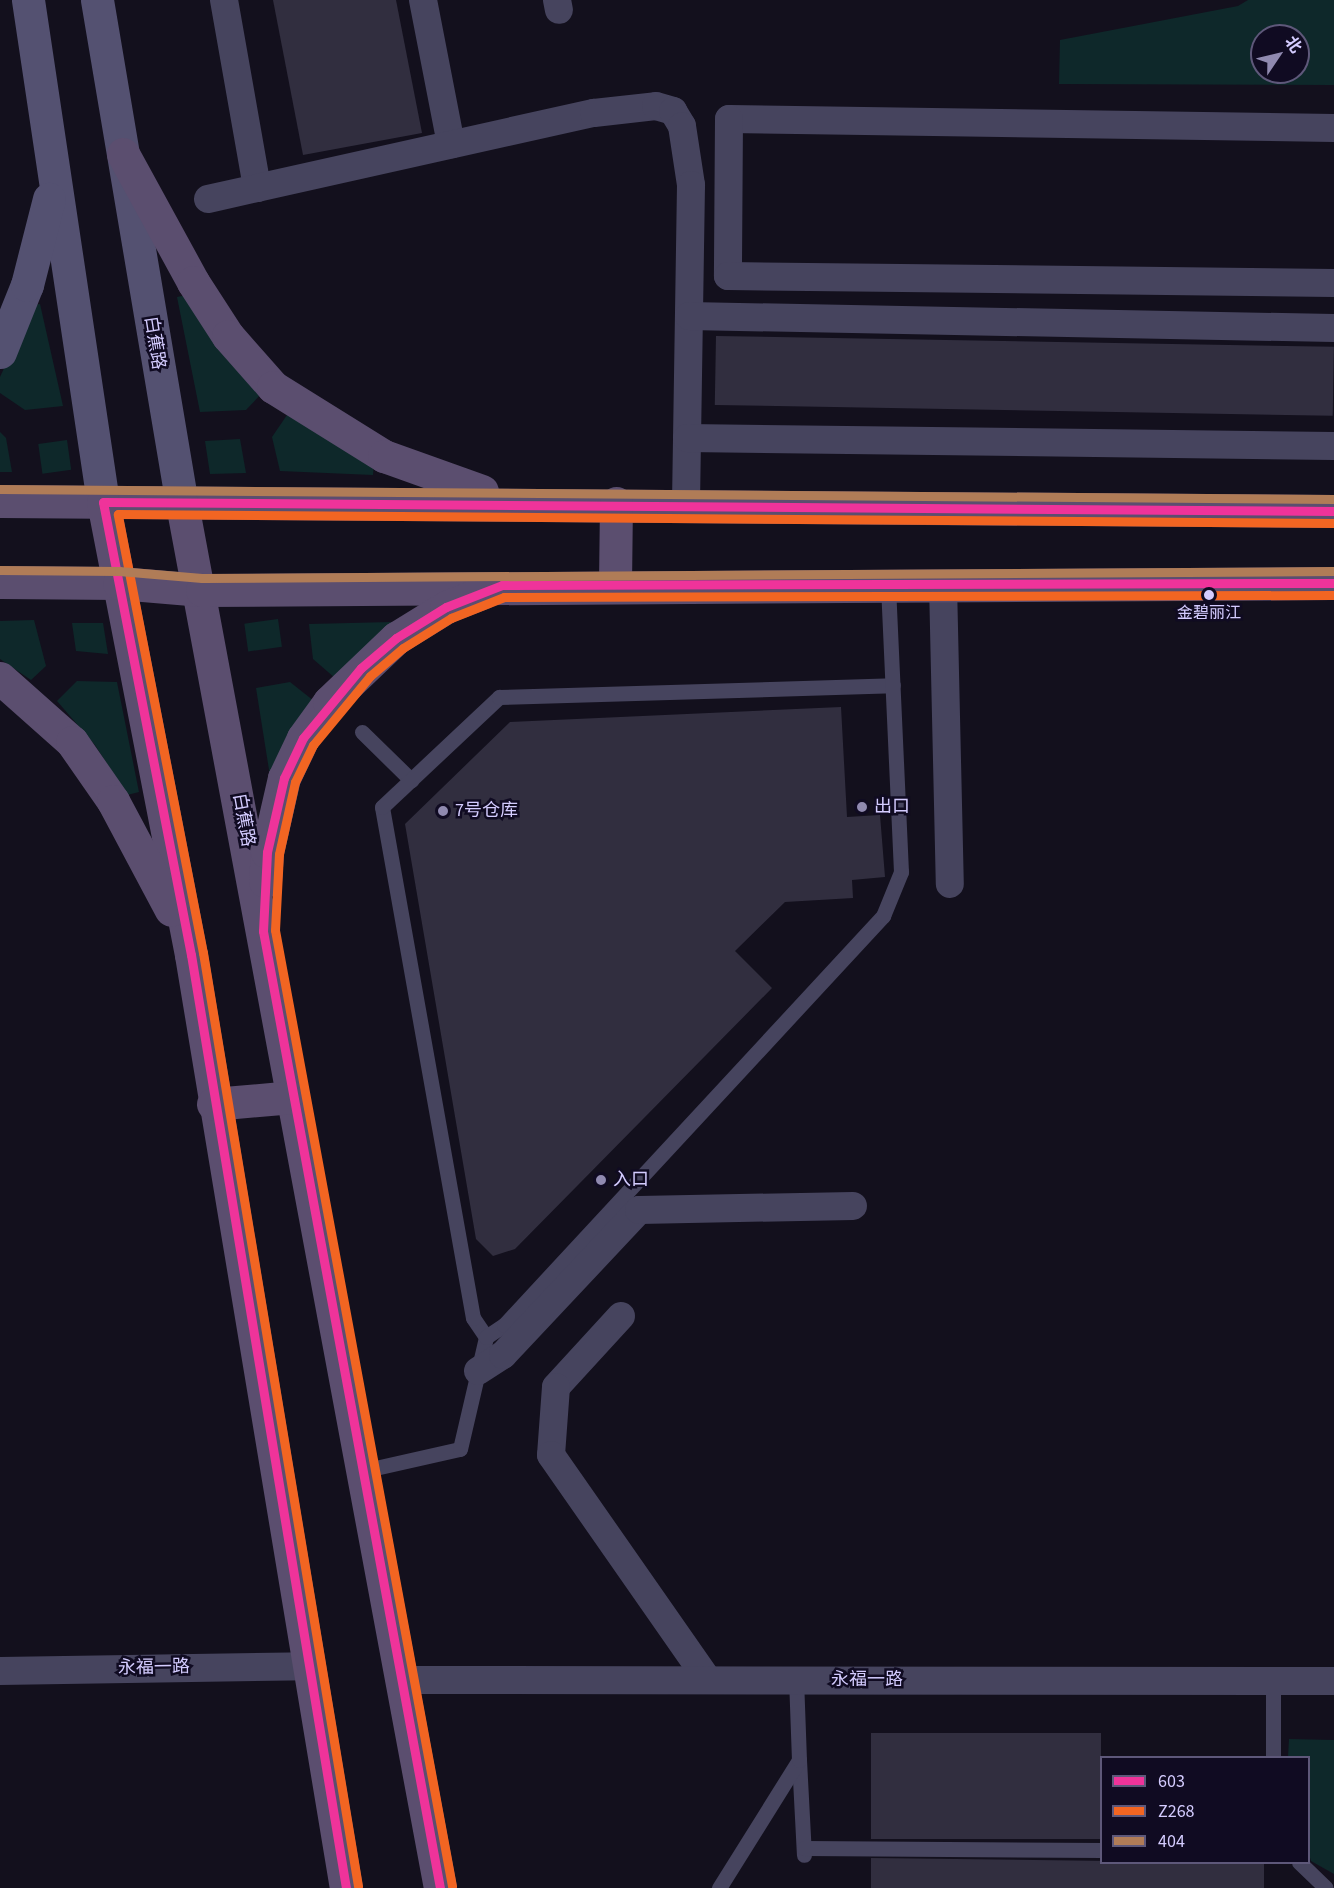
<!DOCTYPE html>
<html>
<head>
<meta charset="utf-8">
<style>
	body { margin:0 }
	#map { position:relative; width:1334px; height:1888px; overflow:hidden; background:#13101d; font-family:"Source Sans 3","Noto Sans SC",sans-serif }
	div>[style] { position:absolute }
	[style*='--x'] { left:calc(var(--x)*1px); top:calc(var(--y)*1px); width:calc(var(--w)*1px); rotate:calc(var(--a)*1deg) }
	.green>* { inset:0; background:#0e282a; transform-origin:0 0 }
	.building>* { inset:0; background:#312e3f; transform-origin:0 0 }
	.service>* { height:15px; margin:-7.5px; padding:0 7.5px; transform-origin:7.5px; border-radius:7.5px; background:#46445e }
	.minor>* { height:28px; margin:-14px; padding:0 14px; transform-origin:14px; border-radius:14px; background:#46445e }
	.secondary>* { height:33px; margin:-16.5px; padding:0 16.5px; transform-origin:16.5px; border-radius:16.5px; background:#545171 }
	.primary>* { height:33px; margin:-16.5px; padding:0 16.5px; transform-origin:16.5px; border-radius:16.5px; background:#5b4e6f }
	.bus-1>* { height:9px; margin:-4.5px; padding:0 4.5px; transform-origin:4.5px; border-radius:4.5px; background:#ef339a }
	.bus-2>* { height:9px; margin:-4.5px; padding:0 4.5px; transform-origin:4.5px; border-radius:4.5px; background:#f26522 }
	.bus-3>* { height:9px; margin:-4.5px; padding:0 4.5px; transform-origin:4.5px; border-radius:4.5px; background:#b07c57 }
	.dots>* { width:16px; height:16px; translate:-50% -50%; box-sizing:border-box; border:3px solid #100b22; border-radius:50% }
	span { translate:-50% -50%; white-space:nowrap; text-align:center; line-height:1.15; -webkit-text-stroke:5px #100b22; paint-order:stroke }
	.bus-label { font-size:16px; color:#d4ccff }
	.street-label { font-size:18px; color:#d4ccff }
	.poi-label { font-size:18px; color:#d4ccff }
	.left { translate:0 -50%; text-align:left }
	.legend { position:absolute; left:1100px; top:1756px; width:210px; height:108px; box-sizing:border-box; background:#100b22; border:2px solid #5e587a; margin:0; padding:8px 10px; list-style:none; font-size:18px; color:#d4ccff }
	.legend li { display:flex; align-items:center; gap:12px; height:30px }
	.legend b { width:30px; border:2px solid #5e587a }
	.north { position:absolute; left:1250px; top:24px; width:60px; height:60px; box-sizing:border-box; background:#100b22; border:2px solid #5e587a; border-radius:50%; rotate:55deg; font-size:16px; font-weight:700; line-height:24px; text-align:center; color:#d4ccff }
	.north::after { content:''; display:block; margin:auto; width:21px; height:27px; background:#908ab0; clip-path:polygon(50% 0,100% 100%,50% 72%,0 100%) }
</style>
</head>
<body>
<div id="map">
	<div class="green">
		<i style="clip-path:polygon(evenodd,1248px 0,1334px 0,1334px 85px,1059px 84px,1060px 40px,1238px 6px,1248px 0,1262px 36px,1298px 36px,1298px 72px,1262px 72px,1262px 36px)"></i>
		<i style="clip-path:polygon(187px 295px,263px 392px,246px 410px,200px 412px,177px 297px)"></i>
		<i style="clip-path:polygon(40px 304px,63px 406px,25px 410px,0 393px,0 377px,33px 305px)"></i>
		<i style="clip-path:polygon(287px 415px,374px 462px,373px 475px,280px 471px,272px 437px)"></i>
		<i style="clip-path:polygon(0 432px,6px 438px,12px 472px,0 472px)"></i>
		<i style="clip-path:polygon(240px 439px,246px 473px,210px 474px,205px 441px)"></i>
		<i style="left:67px;top:440px;width:30px;height:29px;rotate:82deg"></i>
		<i style="left:278px;top:619px;width:28px;height:34px;rotate:82deg"></i>
		<i style="clip-path:polygon(34px 620px,46px 666px,31px 680px,0 659px,0 621px)"></i>
		<i style="clip-path:polygon(392px 622px,335px 678px,313px 659px,309px 624px)"></i>
		<i style="clip-path:polygon(72px 623px,103px 623px,108px 654px,76px 651px)"></i>
		<i style="clip-path:polygon(77px 681px,117px 682px,139px 792px,127px 795px,95px 745px,57px 701px)"></i>
		<i style="clip-path:polygon(290px 682px,314px 701px,270px 776px,256px 688px)"></i>
		<i style="clip-path:polygon(1289px 1739px,1334px 1740px,1334px 1874px,1311px 1861px,1309px 1854px,1308px 1758px,1288px 1757px)"></i>
	</div>
	<div class="building">
		<i style="clip-path:polygon(273px 0,396px 0,422px 133px,303px 155px)"></i>
		<i style="left:716px;top:336px;width:618px;height:69px;rotate:1deg"></i>
		<i style="clip-path:polygon(841px 707px,847px 817px,880px 815px,885px 877px,852px 880px,853px 898px,785px 902px,735px 951px,772px 988px,515px 1249px,493px 1256px,476px 1239px,405px 824px,510px 722px)"></i>
		<i style="left:871px;top:1733px;width:230px;height:106px"></i>
		<i style="clip-path:polygon(871px 1858px,1264px 1863px,1264px 1888px,871px 1888px)"></i>
	</div>
	<div class="service">
		<i style="--x:362;--y:732;--w:69;--a:44.4"></i>
		<i style="--x:486;--y:1337;--w:23;--a:-124"></i>
		<i style="--x:473;--y:1318;--w:519;--a:-100.1"></i>
		<i style="--x:382;--y:807;--w:161;--a:-43.2"></i>
		<i style="--x:499;--y:697;--w:394;--a:-1.7"></i>
		<i style="--x:362;--y:1471;--w:100;--a:-12.7"></i>
		<i style="--x:460;--y:1449;--w:115;--a:-76.9"></i>
		<i style="--x:486;--y:1337;--w:22;--a:-34"></i>
		<i style="--x:504;--y:1325;--w:558;--a:-47.18"></i>
		<i style="--x:883;--y:916;--w:48;--a:-67.8"></i>
		<i style="--x:901;--y:872;--w:288;--a:-92.6"></i>
		<i style="--x:1273;--y:1758;--w:77;--a:-90"></i>
		<i style="--x:799;--y:1760;--w:95;--a:87"></i>
		<i style="--x:804;--y:1848;--w:298;--a:0.4"></i>
		<i style="--x:1299;--y:1862;--w:37;--a:44"></i>
		<i style="--x:719;--y:1888;--w:151;--a:-58"></i>
		<i style="--x:799;--y:1760;--w:80;--a:-92.1"></i>
	</div>
	<div class="minor">
		<i style="--x:224;--y:0;--w:191;--a:80"></i>
		<i style="--x:423;--y:0;--w:147;--a:79"></i>
		<i style="--x:557;--y:0;--w:10;--a:79"></i>
		<i style="--x:1334;--y:128;--w:605;--a:-179.15"></i>
		<i style="--x:729;--y:119;--w:157;--a:90.4"></i>
		<i style="--x:728;--y:276;--w:606;--a:0.66"></i>
		<i style="--x:208;--y:199;--w:395;--a:-12.6"></i>
		<i style="--x:594;--y:113;--w:62;--a:-6.4"></i>
		<i style="--x:656;--y:106;--w:18;--a:16"></i>
		<i style="--x:673;--y:111;--w:17;--a:59"></i>
		<i style="--x:682;--y:126;--w:60;--a:81.3"></i>
		<i style="--x:691;--y:185;--w:318;--a:90.9"></i>
		<i style="--x:689;--y:316;--w:645;--a:1.07"></i>
		<i style="--x:687;--y:438;--w:647;--a:0.71"></i>
		<i style="--x:943;--y:584;--w:300;--a:88.7"></i>
		<i style="--x:621;--y:1316;--w:96;--a:132.5"></i>
		<i style="--x:556;--y:1387;--w:68;--a:94.2"></i>
		<i style="--x:551;--y:1455;--w:274;--a:55.1"></i>
		<i style="--x:478;--y:1371;--w:30;--a:-33"></i>
		<i style="--x:503;--y:1355;--w:199;--a:-46.8"></i>
		<i style="--x:639;--y:1210;--w:214;--a:-1.1"></i>
		<i style="--x:0;--y:1671;--w:307;--a:-0.9"></i>
		<i style="--x:400;--y:1680;--w:934;--a:0.06"></i>
	</div>
	<div class="secondary">
		<i style="--x:28;--y:0;--w:508;--a:81.5"></i>
		<i style="--x:97;--y:0;--w:511;--a:80.43"></i>
		<i style="--x:0;--y:352;--w:72;--a:-68.1"></i>
		<i style="--x:27;--y:285;--w:89;--a:-75.7"></i>
	</div>
	<div class="primary">
		<i style="--x:123;--y:154;--w:146;--a:61.3"></i>
		<i style="--x:193;--y:282;--w:64;--a:57.1"></i>
		<i style="--x:228;--y:336;--w:68;--a:48.6"></i>
		<i style="--x:273;--y:387;--w:131;--a:31.9"></i>
		<i style="--x:384;--y:456;--w:104;--a:19.7"></i>
		<i style="--x:0;--y:501;--w:1334;--a:0.43"></i>
		<i style="--x:103;--y:502;--w:461;--a:79"></i>
		<i style="--x:191;--y:955;--w:946;--a:80.57"></i>
		<i style="--x:182;--y:504;--w:1408;--a:79.44"></i>
		<i style="--x:0;--y:582;--w:119;--a:0.5"></i>
		<i style="--x:119;--y:583;--w:83;--a:4.8"></i>
		<i style="--x:202;--y:590;--w:1132;--a:-0.35"></i>
		<i style="--x:615;--y:584;--w:81;--a:-89.3"></i>
		<i style="--x:0;--y:678;--w:96;--a:41.6"></i>
		<i style="--x:72;--y:742;--w:72;--a:55.2"></i>
		<i style="--x:113;--y:801;--w:123;--a:62"></i>
		<i style="--x:265;--y:881;--w:29;--a:-86"></i>
		<i style="--x:267;--y:852;--w:76;--a:-77.1"></i>
		<i style="--x:284;--y:778;--w:44;--a:-64.6"></i>
		<i style="--x:303;--y:738;--w:44;--a:-54.2"></i>
		<i style="--x:329;--y:702;--w:93;--a:-43.7"></i>
		<i style="--x:396;--y:638;--w:59;--a:-31.8"></i>
		<i style="--x:446;--y:607;--w:41;--a:-21.5"></i>
		<i style="--x:213;--y:1104;--w:80;--a:-5"></i>
	</div>
	<div class="bus-1">
		<i style="--x:346;--y:1888;--w:946;--a:-99.43"></i>
		<i style="--x:191;--y:955;--w:461;--a:-101"></i>
		<i style="--x:103;--y:502;--w:1231;--a:0.42"></i>
		<i style="--x:440;--y:1888;--w:973;--a:-100.48"></i>
		<i style="--x:263;--y:931;--w:79;--a:-87.1"></i>
		<i style="--x:267;--y:852;--w:76;--a:-77.1"></i>
		<i style="--x:284;--y:778;--w:44;--a:-64.6"></i>
		<i style="--x:303;--y:738;--w:91;--a:-50.4"></i>
		<i style="--x:361;--y:668;--w:46;--a:-40.6"></i>
		<i style="--x:396;--y:638;--w:59;--a:-31.8"></i>
		<i style="--x:446;--y:607;--w:60;--a:-21.4"></i>
		<i style="--x:502;--y:585;--w:832;--a:-0.14"></i>
	</div>
	<div class="bus-2">
		<i style="--x:358;--y:1886;--w:946;--a:-99.43"></i>
		<i style="--x:203;--y:953;--w:447;--a:-101"></i>
		<i style="--x:118;--y:514;--w:1216;--a:0.42"></i>
		<i style="--x:452;--y:1886;--w:972;--a:-100.49"></i>
		<i style="--x:275;--y:930;--w:76;--a:-87"></i>
		<i style="--x:279;--y:854;--w:74;--a:-77.5"></i>
		<i style="--x:295;--y:782;--w:41;--a:-64.1"></i>
		<i style="--x:313;--y:745;--w:89;--a:-50.4"></i>
		<i style="--x:370;--y:676;--w:43;--a:-40.3"></i>
		<i style="--x:403;--y:648;--w:57;--a:-32"></i>
		<i style="--x:451;--y:618;--w:57;--a:-21.6"></i>
		<i style="--x:504;--y:597;--w:830;--a:-0.14"></i>
	</div>
	<div class="bus-3">
		<i style="--x:0;--y:489;--w:1334;--a:0.43"></i>
		<i style="--x:0;--y:570;--w:119;--a:0.5"></i>
		<i style="--x:119;--y:571;--w:83;--a:4.8"></i>
		<i style="--x:202;--y:578;--w:1132;--a:-0.35"></i>
	</div>
	<div class="dots">
		<i style="left:1209px;top:595px;background:#d4ccff"></i>
		<i style="left:862px;top:807px;background:#908ab0"></i>
		<i style="left:443px;top:811px;background:#908ab0"></i>
		<i style="left:601px;top:1180px;background:#908ab0"></i>
	</div>
	<div class="bus-label">
		<span style="left:1209px;top:613px">金碧丽江</span>
	</div>
	<div class="street-label">
		<span style="left:154px;top:343px;rotate:81deg">白蕉路</span>
		<span style="left:243px;top:820px;rotate:80deg">白蕉路</span>
		<span style="left:154px;top:1668px;rotate:-1deg">永福一路</span>
		<span style="left:867px;top:1680px">永福一路</span>
	</div>
	<div class="poi-label">
		<span class="left" style="left:874px;top:807px">出口</span>
		<span class="left" style="left:455px;top:811px">7号仓库</span>
		<span class="left" style="left:613px;top:1180px">入口</span>
	</div>
	<ul class="legend">
	<li><b style="height:8px;background:#ef339a"></b>603</li>
	<li><b style="height:8px;background:#f26522"></b>Z268</li>
	<li><b style="height:8px;background:#b07c57"></b>404</li>
	</ul>
	<div class="north">北</div>
</div>
</body>
</html>
